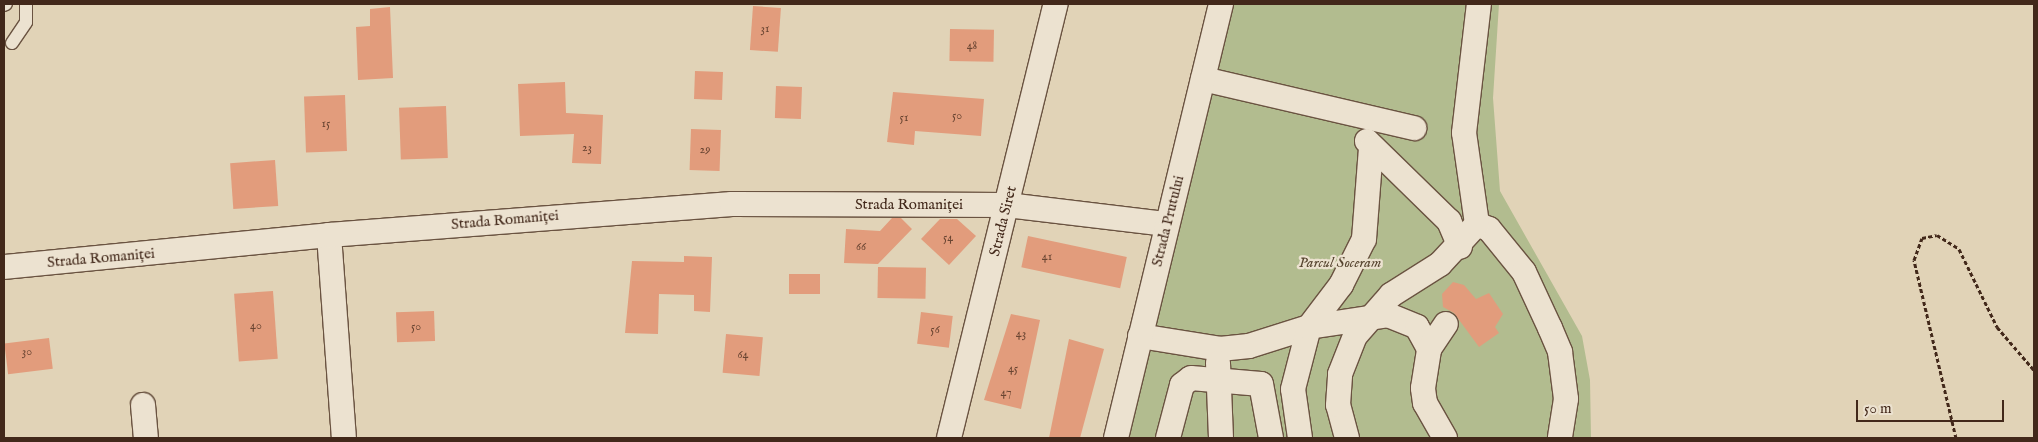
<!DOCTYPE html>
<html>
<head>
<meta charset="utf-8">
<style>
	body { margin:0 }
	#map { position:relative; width:2038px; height:442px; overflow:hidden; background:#e1d3b7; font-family:"IM FELL English",serif }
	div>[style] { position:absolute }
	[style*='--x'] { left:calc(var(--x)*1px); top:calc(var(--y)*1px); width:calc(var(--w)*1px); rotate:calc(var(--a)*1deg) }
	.green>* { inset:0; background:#b2bc8f }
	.building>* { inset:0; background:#e29c7c; transform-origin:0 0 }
	.path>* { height:3px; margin-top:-1.5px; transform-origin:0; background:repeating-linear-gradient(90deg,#42281a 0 4px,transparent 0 6.5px) }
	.roads { filter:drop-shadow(1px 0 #6a5341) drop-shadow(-1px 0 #6a5341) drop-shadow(0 1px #6a5341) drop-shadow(0 -1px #6a5341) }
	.lane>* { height:12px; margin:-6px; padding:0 6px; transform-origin:6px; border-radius:6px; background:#ece2d0 }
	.street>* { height:24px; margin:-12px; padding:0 12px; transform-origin:12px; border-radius:12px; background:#ece2d0 }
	span { translate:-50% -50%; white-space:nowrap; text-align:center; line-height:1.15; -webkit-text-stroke:4.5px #ece2d0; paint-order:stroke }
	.number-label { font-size:12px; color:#6a4532 }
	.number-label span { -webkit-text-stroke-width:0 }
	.street-label { font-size:15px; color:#42281a }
	.park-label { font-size:15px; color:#584631; font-style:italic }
	.frame { position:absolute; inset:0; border:5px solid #42281a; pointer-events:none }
	.scale { position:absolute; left:1856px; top:400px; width:148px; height:22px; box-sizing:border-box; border:2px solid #42281a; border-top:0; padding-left:6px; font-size:15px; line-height:18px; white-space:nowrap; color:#42281a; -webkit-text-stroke:4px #ece2d0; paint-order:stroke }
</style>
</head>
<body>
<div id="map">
	<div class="green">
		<i style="clip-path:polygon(1223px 4px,1499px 4px,1493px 98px,1500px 191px,1582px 336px,1590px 380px,1591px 438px,1119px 438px)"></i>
	</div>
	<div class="building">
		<i style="left:753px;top:6px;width:28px;height:44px;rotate:4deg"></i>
		<i style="clip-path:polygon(390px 7px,393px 78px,358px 80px,356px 27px,370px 26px,370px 9px)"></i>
		<i style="left:950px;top:29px;width:44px;height:32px;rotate:1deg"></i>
		<i style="left:695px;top:71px;width:28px;height:28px;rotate:2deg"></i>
		<i style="clip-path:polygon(565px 82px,566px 113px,603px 115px,601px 164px,572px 163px,574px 134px,520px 136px,518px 84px)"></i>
		<i style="left:776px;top:86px;width:26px;height:32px;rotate:2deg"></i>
		<i style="clip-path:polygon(893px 92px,984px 99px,981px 136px,915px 131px,914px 145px,887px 142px)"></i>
		<i style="left:345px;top:95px;width:56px;height:41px;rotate:88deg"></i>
		<i style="left:446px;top:106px;width:52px;height:47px;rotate:88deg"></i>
		<i style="left:691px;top:129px;width:30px;height:41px;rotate:2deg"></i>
		<i style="left:275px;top:160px;width:46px;height:45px;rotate:86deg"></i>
		<i style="clip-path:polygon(892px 218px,901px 218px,912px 229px,878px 264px,844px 263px,846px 229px,880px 231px)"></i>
		<i style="clip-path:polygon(940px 219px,957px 219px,976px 236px,949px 265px,921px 239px)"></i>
		<i style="left:1028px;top:236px;width:101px;height:32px;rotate:12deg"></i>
		<i style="clip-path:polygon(684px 256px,712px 257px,710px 312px,694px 311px,694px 295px,659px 294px,658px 334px,625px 333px,632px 261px,684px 262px)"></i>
		<i style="left:878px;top:267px;width:48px;height:31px;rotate:1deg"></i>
		<i style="left:789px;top:274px;width:31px;height:20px"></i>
		<i style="clip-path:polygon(1453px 282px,1464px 285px,1476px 299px,1489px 293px,1503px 314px,1495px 327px,1499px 333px,1479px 347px,1454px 313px,1443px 307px,1442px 294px)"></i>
		<i style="left:273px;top:291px;width:68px;height:39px;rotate:86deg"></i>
		<i style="left:434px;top:311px;width:30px;height:38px;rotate:88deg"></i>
		<i style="left:921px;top:312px;width:32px;height:32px;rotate:7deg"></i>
		<i style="clip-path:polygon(1011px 314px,1040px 320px,1021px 409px,984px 400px)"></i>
		<i style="left:726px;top:334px;width:37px;height:39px;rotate:5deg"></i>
		<i style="left:49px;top:338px;width:31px;height:45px;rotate:83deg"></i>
		<i style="clip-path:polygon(1069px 339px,1104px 349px,1080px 438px,1049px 438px)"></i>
	</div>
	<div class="path">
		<i style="--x:1956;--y:438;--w:183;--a:-103.3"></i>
		<i style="--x:1914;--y:260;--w:23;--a:-70"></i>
		<i style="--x:1922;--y:238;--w:15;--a:-11"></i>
		<i style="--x:1937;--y:235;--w:26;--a:32"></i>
		<i style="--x:1959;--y:249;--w:87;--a:64"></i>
		<i style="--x:1997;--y:327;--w:57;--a:49.3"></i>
	</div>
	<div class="roads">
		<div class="lane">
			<i style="--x:4;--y:5;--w:2;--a:-27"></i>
			<i style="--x:12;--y:43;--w:25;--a:-56"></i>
			<i style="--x:26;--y:22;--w:18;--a:-90"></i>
		</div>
		<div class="street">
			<i style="--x:1203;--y:79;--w:217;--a:13.1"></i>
			<i style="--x:1367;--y:141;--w:115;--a:44.3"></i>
			<i style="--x:1449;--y:221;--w:28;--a:67"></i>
			<i style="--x:1477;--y:224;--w:13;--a:23"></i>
			<i style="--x:1489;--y:229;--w:55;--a:50.9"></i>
			<i style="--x:1524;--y:272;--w:62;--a:65.1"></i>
			<i style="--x:1550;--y:328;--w:26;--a:67"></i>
			<i style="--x:1560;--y:352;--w:47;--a:82.7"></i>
			<i style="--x:1566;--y:399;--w:39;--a:99"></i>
			<i style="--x:329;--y:235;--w:204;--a:85.8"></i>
			<i style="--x:4;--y:267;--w:327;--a:-5.6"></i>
			<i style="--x:329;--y:235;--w:404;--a:-4.4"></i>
			<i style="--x:732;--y:204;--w:275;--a:0.2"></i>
			<i style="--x:1007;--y:205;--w:161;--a:6.8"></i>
			<i style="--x:1140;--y:336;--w:81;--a:9.2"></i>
			<i style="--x:1220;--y:349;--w:29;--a:-6"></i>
			<i style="--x:1249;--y:346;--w:63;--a:-17.6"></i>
			<i style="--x:1309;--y:327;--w:53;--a:-52.7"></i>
			<i style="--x:1341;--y:285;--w:51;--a:-63.4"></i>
			<i style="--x:1364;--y:239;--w:91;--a:-85.6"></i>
			<i style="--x:1218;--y:363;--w:75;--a:87.7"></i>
			<i style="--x:143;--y:405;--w:33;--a:85"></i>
			<i style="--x:949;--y:438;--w:447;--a:-76.2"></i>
			<i style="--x:1116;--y:438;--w:447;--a:-76.4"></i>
			<i style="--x:1168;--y:438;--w:55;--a:-75.2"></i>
			<i style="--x:1182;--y:385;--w:11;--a:-38"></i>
			<i style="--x:1191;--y:378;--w:70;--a:4.9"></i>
			<i style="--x:1261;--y:384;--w:55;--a:79.5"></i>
			<i style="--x:1300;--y:438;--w:49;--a:-98.1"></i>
			<i style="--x:1293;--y:389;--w:64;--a:-75.5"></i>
			<i style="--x:1309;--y:327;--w:80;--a:-8.6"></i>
			<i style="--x:1388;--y:315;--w:31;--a:22"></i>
			<i style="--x:1417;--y:327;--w:25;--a:61"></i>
			<i style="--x:1347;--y:438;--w:34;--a:-105"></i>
			<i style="--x:1338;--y:405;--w:31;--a:-86"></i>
			<i style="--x:1340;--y:374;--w:41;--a:-68.5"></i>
			<i style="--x:1355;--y:336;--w:55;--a:-48.7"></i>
			<i style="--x:1391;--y:295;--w:58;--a:-32.3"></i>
			<i style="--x:1440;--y:264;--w:54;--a:-47.2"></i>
			<i style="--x:1477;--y:224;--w:92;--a:-98.1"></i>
			<i style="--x:1464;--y:133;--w:130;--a:-83.4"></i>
			<i style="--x:1445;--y:438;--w:40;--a:-119.7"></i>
			<i style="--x:1425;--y:403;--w:15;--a:-98"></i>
			<i style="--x:1423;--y:388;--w:39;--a:-81"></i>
			<i style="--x:1429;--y:349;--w:30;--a:-56"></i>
		</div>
	</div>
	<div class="number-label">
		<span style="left:765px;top:29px">31</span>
		<span style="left:972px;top:46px">48</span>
		<span style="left:957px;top:116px">50</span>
		<span style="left:904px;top:118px">51</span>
		<span style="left:326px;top:124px">15</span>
		<span style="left:587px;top:148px">23</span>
		<span style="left:705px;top:150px">29</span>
		<span style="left:948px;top:238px">54</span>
		<span style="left:861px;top:247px">66</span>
		<span style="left:1047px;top:257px">41</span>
		<span style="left:256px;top:326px">40</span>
		<span style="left:416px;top:327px">50</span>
		<span style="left:935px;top:330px">56</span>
		<span style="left:1021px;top:334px">43</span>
		<span style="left:27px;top:352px">30</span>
		<span style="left:743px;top:355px">64</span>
		<span style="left:1013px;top:369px">45</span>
		<span style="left:1006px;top:393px">47</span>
	</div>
	<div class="street-label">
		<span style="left:909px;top:205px">Strada Romaniței</span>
		<span style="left:505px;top:220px;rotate:-5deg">Strada Romaniței</span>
		<span style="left:1003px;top:221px;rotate:-76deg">Strada Siret</span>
		<span style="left:1168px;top:221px;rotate:-76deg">Strada Prutului</span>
		<span style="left:101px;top:258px;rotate:-5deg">Strada Romaniței</span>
	</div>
	<div class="park-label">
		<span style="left:1340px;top:263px">Parcul Soceram</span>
	</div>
	<div class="frame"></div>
	<div class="scale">50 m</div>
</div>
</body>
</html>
